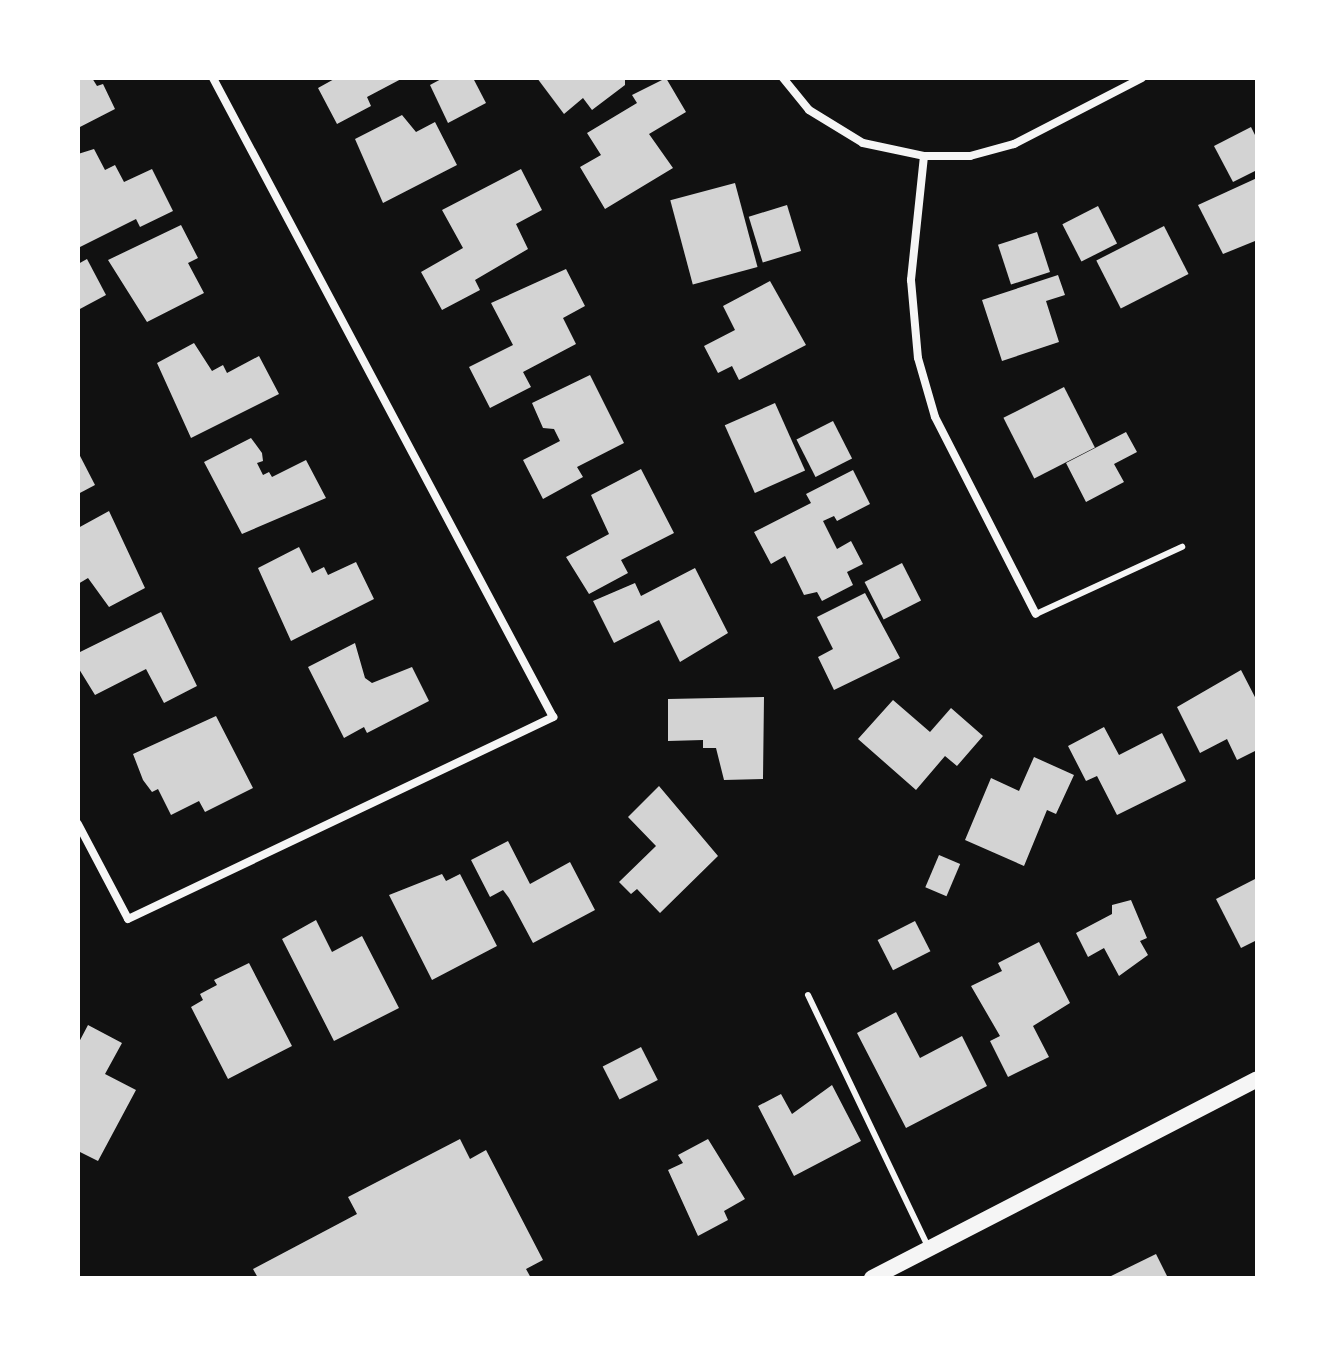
<!DOCTYPE html>
<html>
<head>
<meta charset="utf-8">
<style>
	body { margin:0 }
	#map { position:relative; width:1335px; height:1356px; overflow:hidden; background:#111; font-family:"Noto Serif",serif }
	div>[style] { position:absolute }
	[style*='--x'] { left:calc(var(--x)*1px); top:calc(var(--y)*1px); width:calc(var(--w)*1px); rotate:calc(var(--a)*1deg) }
	.building>* { inset:0; background:#d3d3d3; transform-origin:0 0 }
	.service>* { height:6px; margin:-3px; padding:0 3px; transform-origin:3px; border-radius:3px; background:#f5f5f5 }
	.minor>* { height:8px; margin:-4px; padding:0 4px; transform-origin:4px; border-radius:4px; background:#f5f5f5 }
	.secondary>* { height:16px; margin:-8px; padding:0 8px; transform-origin:8px; border-radius:8px; background:#f5f5f5 }
	span { translate:-50% -50%; white-space:nowrap; text-align:center; line-height:1.15; -webkit-text-stroke:6px #fff; paint-order:stroke }
	.frame { position:absolute; inset:0; border:80px solid #fff; pointer-events:none }
</style>
</head>
<body>
<div id="map">
	<div class="building">
		<i style="clip-path:polygon(78px 78px,92px 78px,97px 86px,103px 84px,115px 109px,78px 128px)"></i>
		<i style="clip-path:polygon(336px 78px,403px 78px,367px 97px,371px 106px,337px 124px,318px 88px)"></i>
		<i style="clip-path:polygon(443px 78px,473px 78px,486px 103px,448px 123px,430px 85px)"></i>
		<i style="clip-path:polygon(537px 78px,625px 78px,625px 85px,592px 110px,583px 98px,564px 114px)"></i>
		<i style="clip-path:polygon(666px 78px,686px 112px,649px 134px,673px 168px,605px 209px,580px 167px,601px 155px,587px 133px,637px 103px,632px 95px)"></i>
		<i style="clip-path:polygon(402px 115px,416px 132px,435px 122px,457px 165px,383px 203px,355px 139px)"></i>
		<i style="clip-path:polygon(1251px 127px,1257px 139px,1257px 170px,1233px 182px,1214px 146px)"></i>
		<i style="clip-path:polygon(94px 149px,105px 170px,115px 165px,124px 182px,152px 169px,173px 211px,140px 227px,136px 219px,78px 248px,78px 154px)"></i>
		<i style="clip-path:polygon(521px 169px,542px 210px,516px 224px,528px 249px,475px 280px,480px 290px,442px 310px,421px 272px,463px 248px,442px 210px)"></i>
		<i style="clip-path:polygon(1257px 178px,1255px 241px,1223px 254px,1198px 205px)"></i>
		<i style="left:735px;top:183px;width:87px;height:67px;rotate:75deg"></i>
		<i style="left:787px;top:205px;width:48px;height:40px;rotate:73deg"></i>
		<i style="left:1098px;top:206px;width:42px;height:40px;rotate:63deg"></i>
		<i style="clip-path:polygon(181px 225px,198px 258px,188px 263px,204px 293px,147px 322px,108px 260px)"></i>
		<i style="left:1164px;top:226px;width:54px;height:76px;rotate:63deg"></i>
		<i style="left:1037px;top:232px;width:42px;height:41px;rotate:72deg"></i>
		<i style="clip-path:polygon(87px 259px,106px 295px,78px 310px,78px 264px)"></i>
		<i style="clip-path:polygon(566px 269px,585px 306px,563px 318px,576px 344px,523px 372px,531px 387px,490px 408px,469px 367px,513px 345px,491px 303px)"></i>
		<i style="clip-path:polygon(1058px 275px,1065px 295px,1046px 301px,1059px 342px,1002px 361px,982px 300px)"></i>
		<i style="clip-path:polygon(770px 281px,806px 345px,739px 380px,732px 366px,718px 373px,704px 346px,735px 330px,723px 306px)"></i>
		<i style="clip-path:polygon(194px 343px,212px 371px,223px 365px,227px 373px,259px 356px,279px 394px,191px 438px,157px 363px)"></i>
		<i style="clip-path:polygon(590px 375px,624px 443px,577px 467px,583px 477px,543px 499px,523px 460px,560px 441px,554px 429px,543px 428px,532px 403px)"></i>
		<i style="left:1064px;top:387px;width:68px;height:68px;rotate:63deg"></i>
		<i style="left:775px;top:403px;width:74px;height:55px;rotate:66deg"></i>
		<i style="left:833px;top:421px;width:42px;height:41px;rotate:63deg"></i>
		<i style="clip-path:polygon(1126px 432px,1137px 452px,1114px 464px,1124px 482px,1086px 502px,1066px 463px)"></i>
		<i style="clip-path:polygon(251px 438px,262px 453px,263px 461px,257px 463px,263px 475px,269px 472px,272px 477px,306px 460px,326px 498px,242px 534px,204px 462px)"></i>
		<i style="clip-path:polygon(78px 452px,95px 485px,78px 494px)"></i>
		<i style="clip-path:polygon(641px 469px,674px 533px,621px 560px,628px 573px,589px 594px,566px 557px,609px 534px,591px 495px)"></i>
		<i style="clip-path:polygon(853px 470px,870px 504px,837px 521px,834px 516px,823px 521px,837px 549px,851px 541px,863px 564px,847px 572px,853px 585px,822px 601px,817px 592px,804px 595px,785px 556px,771px 564px,754px 532px,811px 503px,806px 494px)"></i>
		<i style="clip-path:polygon(109px 511px,145px 588px,109px 607px,88px 578px,78px 584px,78px 528px)"></i>
		<i style="clip-path:polygon(299px 547px,312px 573px,324px 567px,328px 575px,356px 562px,374px 599px,291px 641px,258px 568px)"></i>
		<i style="left:902px;top:563px;width:42px;height:42px;rotate:63deg"></i>
		<i style="clip-path:polygon(695px 568px,728px 633px,680px 662px,659px 620px,614px 643px,593px 601px,635px 583px,641px 596px)"></i>
		<i style="clip-path:polygon(865px 593px,900px 658px,834px 690px,818px 657px,833px 649px,817px 617px)"></i>
		<i style="clip-path:polygon(161px 612px,197px 686px,164px 703px,146px 669px,95px 695px,79px 669px,78px 653px)"></i>
		<i style="clip-path:polygon(355px 643px,365px 678px,372px 683px,412px 667px,429px 701px,367px 733px,364px 727px,344px 738px,308px 667px)"></i>
		<i style="clip-path:polygon(1241px 670px,1257px 701px,1257px 750px,1237px 760px,1227px 739px,1200px 753px,1177px 707px)"></i>
		<i style="clip-path:polygon(764px 697px,763px 779px,724px 780px,716px 748px,703px 748px,703px 740px,668px 741px,668px 699px)"></i>
		<i style="clip-path:polygon(893px 700px,930px 732px,951px 708px,983px 736px,957px 766px,945px 756px,916px 790px,858px 739px)"></i>
		<i style="clip-path:polygon(216px 716px,253px 788px,205px 812px,199px 801px,171px 815px,158px 789px,152px 792px,143px 780px,133px 754px)"></i>
		<i style="clip-path:polygon(1104px 727px,1119px 755px,1162px 733px,1186px 781px,1117px 815px,1097px 776px,1086px 781px,1068px 746px)"></i>
		<i style="clip-path:polygon(1034px 757px,1074px 775px,1056px 814px,1047px 810px,1024px 866px,965px 840px,991px 778px,1019px 791px)"></i>
		<i style="clip-path:polygon(659px 786px,718px 856px,660px 913px,637px 889px,631px 894px,619px 882px,656px 846px,628px 817px)"></i>
		<i style="clip-path:polygon(508px 841px,530px 884px,570px 862px,595px 910px,533px 943px,509px 898px,503px 890px,490px 897px,471px 860px)"></i>
		<i style="left:939px;top:855px;width:23px;height:35px;rotate:23deg"></i>
		<i style="clip-path:polygon(442px 874px,446px 881px,460px 874px,497px 946px,432px 980px,389px 895px)"></i>
		<i style="clip-path:polygon(1257px 878px,1257px 940px,1241px 948px,1216px 899px)"></i>
		<i style="clip-path:polygon(1131px 900px,1147px 938px,1140px 941px,1148px 955px,1119px 976px,1104px 948px,1088px 957px,1076px 933px,1112px 914px,1112px 905px)"></i>
		<i style="clip-path:polygon(316px 920px,332px 952px,362px 936px,399px 1008px,334px 1041px,282px 939px)"></i>
		<i style="left:915px;top:921px;width:34px;height:42px;rotate:63deg"></i>
		<i style="clip-path:polygon(1039px 942px,1070px 1003px,1033px 1026px,1049px 1057px,1008px 1077px,990px 1041px,1000px 1036px,971px 986px,1002px 971px,998px 963px)"></i>
		<i style="clip-path:polygon(249px 963px,292px 1046px,228px 1079px,191px 1007px,203px 1000px,200px 994px,217px 985px,214px 980px)"></i>
		<i style="clip-path:polygon(896px 1012px,920px 1058px,962px 1036px,987px 1086px,906px 1128px,857px 1033px)"></i>
		<i style="clip-path:polygon(88px 1025px,122px 1043px,105px 1074px,136px 1090px,98px 1161px,78px 1151px,78px 1044px)"></i>
		<i style="left:641px;top:1047px;width:37px;height:43px;rotate:63deg"></i>
		<i style="clip-path:polygon(832px 1085px,861px 1141px,794px 1176px,758px 1106px,781px 1094px,792px 1114px)"></i>
		<i style="clip-path:polygon(460px 1139px,470px 1159px,486px 1150px,543px 1260px,526px 1269px,531px 1278px,258px 1278px,253px 1269px,357px 1214px,348px 1197px)"></i>
		<i style="clip-path:polygon(708px 1139px,745px 1199px,724px 1211px,728px 1220px,698px 1236px,668px 1170px,683px 1163px,678px 1155px)"></i>
		<i style="clip-path:polygon(1156px 1254px,1168px 1278px,1107px 1278px)"></i>
	</div>
	<div class="service">
		<i style="--x:1036;--y:614;--w:161;--a:-24.7"></i>
		<i style="--x:808;--y:995;--w:277;--a:64.5"></i>
	</div>
	<div class="minor">
		<i style="--x:783;--y:78;--w:41;--a:50.9"></i>
		<i style="--x:809;--y:110;--w:63;--a:31.4"></i>
		<i style="--x:863;--y:143;--w:62;--a:12"></i>
		<i style="--x:924;--y:156;--w:125;--a:96"></i>
		<i style="--x:911;--y:280;--w:78;--a:84.9"></i>
		<i style="--x:918;--y:358;--w:61;--a:73.9"></i>
		<i style="--x:935;--y:417;--w:221;--a:62.9"></i>
		<i style="--x:924;--y:156;--w:46;--a:0"></i>
		<i style="--x:970;--y:156;--w:46;--a:-15.3"></i>
		<i style="--x:1014;--y:144;--w:144;--a:-27.3"></i>
		<i style="--x:78;--y:824;--w:107;--a:62.2"></i>
		<i style="--x:128;--y:919;--w:471;--a:-25.4"></i>
		<i style="--x:553;--y:717;--w:724;--a:-118.02"></i>
	</div>
	<div class="secondary">
		<i style="--x:872;--y:1278;--w:433;--a:-27.3"></i>
	</div>
	<div class="frame"></div>
</div>
</body>
</html>
